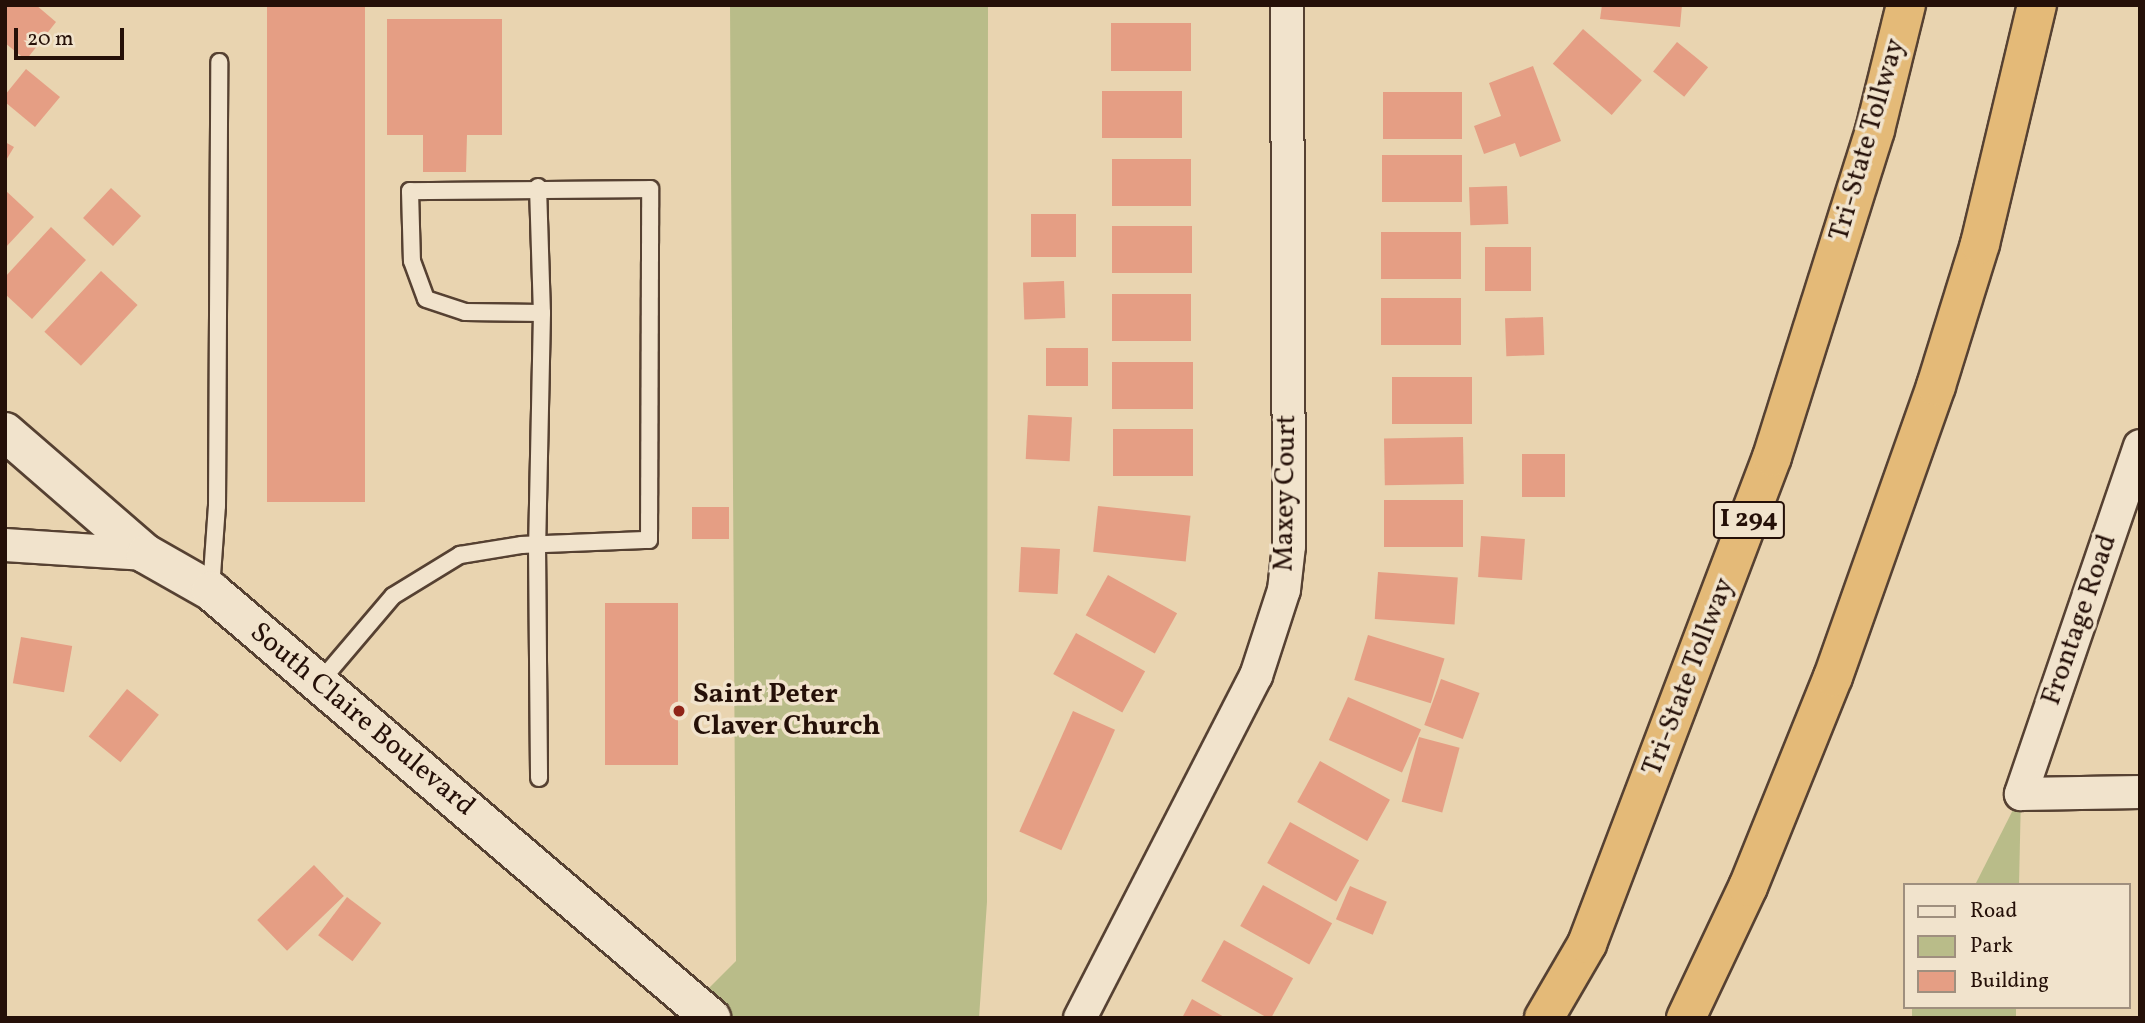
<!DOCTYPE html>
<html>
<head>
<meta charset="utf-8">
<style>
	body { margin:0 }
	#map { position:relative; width:2145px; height:1023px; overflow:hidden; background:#e9d4b0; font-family:Vollkorn,serif }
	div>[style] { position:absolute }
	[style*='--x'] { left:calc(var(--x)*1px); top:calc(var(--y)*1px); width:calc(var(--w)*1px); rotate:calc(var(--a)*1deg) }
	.green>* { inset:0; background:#b9bc89; transform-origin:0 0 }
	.building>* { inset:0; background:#e59e84; transform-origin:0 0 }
	.roads { filter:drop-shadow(2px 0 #564132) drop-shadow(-2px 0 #564132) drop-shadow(0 2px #564132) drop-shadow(0 -2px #564132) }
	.service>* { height:16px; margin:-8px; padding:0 8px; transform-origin:8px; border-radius:8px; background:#f1e3cc }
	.minor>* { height:32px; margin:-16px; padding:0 16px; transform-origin:16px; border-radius:16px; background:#f1e3cc }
	.tertiary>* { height:38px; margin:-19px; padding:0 19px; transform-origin:19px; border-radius:19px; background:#f1e3cc }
	.motorway>* { height:38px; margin:-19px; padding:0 19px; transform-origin:19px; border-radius:19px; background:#e4ba78 }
	.dots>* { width:19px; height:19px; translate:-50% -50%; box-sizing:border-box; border:4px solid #f1e3cc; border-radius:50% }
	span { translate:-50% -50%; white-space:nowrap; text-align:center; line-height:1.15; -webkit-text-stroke:7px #f1e3cc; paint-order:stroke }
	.shield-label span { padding:2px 5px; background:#f1e3cc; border:2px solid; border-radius:5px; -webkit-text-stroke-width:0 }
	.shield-label { font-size:26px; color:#251008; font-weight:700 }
	.street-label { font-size:28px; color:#251008 }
	.poi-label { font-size:28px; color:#251008; font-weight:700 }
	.left { translate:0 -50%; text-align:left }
	.frame { position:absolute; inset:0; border:7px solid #251008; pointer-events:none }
	.legend { position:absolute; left:1903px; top:883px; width:228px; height:126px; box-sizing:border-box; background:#f1e3cc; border:2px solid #9f8f7e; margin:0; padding:9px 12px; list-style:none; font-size:21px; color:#251008 }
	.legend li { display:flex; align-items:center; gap:14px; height:35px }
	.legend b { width:35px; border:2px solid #9f8f7e }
	.scale { position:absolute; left:14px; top:28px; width:110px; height:32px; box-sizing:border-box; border:4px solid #251008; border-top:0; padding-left:9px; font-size:21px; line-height:24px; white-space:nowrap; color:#251008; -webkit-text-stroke:5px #f1e3cc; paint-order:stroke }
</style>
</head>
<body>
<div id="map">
	<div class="green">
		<i style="clip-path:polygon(730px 5px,988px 5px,987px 902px,979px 1018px,692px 1018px,694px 1003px,736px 961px)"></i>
		<i style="clip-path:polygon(2021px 794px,2019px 885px,1975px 885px)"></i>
		<i style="left:1912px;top:1007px;width:104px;height:12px"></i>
	</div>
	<div class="building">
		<i style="clip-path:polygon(5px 5px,36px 5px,56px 22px,26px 60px,5px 43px)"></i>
		<i style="left:267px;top:5px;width:98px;height:497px"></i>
		<i style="clip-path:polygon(1602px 5px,1682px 5px,1680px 27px,1600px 19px)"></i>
		<i style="clip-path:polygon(387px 19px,502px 19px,502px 135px,467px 135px,466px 172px,423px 172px,423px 135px,387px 135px)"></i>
		<i style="left:1111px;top:23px;width:80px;height:48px"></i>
		<i style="left:1583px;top:29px;width:78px;height:46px;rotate:41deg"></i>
		<i style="left:1677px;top:42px;width:40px;height:38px;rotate:39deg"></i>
		<i style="clip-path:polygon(1533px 66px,1561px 141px,1520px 157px,1515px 143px,1484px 154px,1474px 126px,1501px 116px,1489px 83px)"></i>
		<i style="clip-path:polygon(26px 69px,60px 97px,35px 127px,5px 102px,5px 95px)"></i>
		<i style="left:1102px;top:91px;width:80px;height:47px"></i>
		<i style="left:1383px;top:92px;width:79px;height:47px"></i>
		<i style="clip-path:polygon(5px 142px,14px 147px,5px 162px)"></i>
		<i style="left:1382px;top:155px;width:80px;height:47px"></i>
		<i style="left:1112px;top:159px;width:79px;height:47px"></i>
		<i style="left:1507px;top:186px;width:38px;height:38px;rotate:88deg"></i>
		<i style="left:111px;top:188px;width:41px;height:41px;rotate:43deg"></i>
		<i style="clip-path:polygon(5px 190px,34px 217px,5px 248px)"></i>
		<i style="left:1031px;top:214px;width:45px;height:43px"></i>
		<i style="left:1192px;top:226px;width:47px;height:80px;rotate:90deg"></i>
		<i style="clip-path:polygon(51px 227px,86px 260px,32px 319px,5px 294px,5px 277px)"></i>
		<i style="left:1381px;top:232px;width:80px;height:47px"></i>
		<i style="left:1485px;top:247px;width:46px;height:44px"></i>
		<i style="left:101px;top:271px;width:50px;height:83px;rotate:43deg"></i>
		<i style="left:1064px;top:281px;width:37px;height:41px;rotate:88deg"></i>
		<i style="left:1112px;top:294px;width:79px;height:47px"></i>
		<i style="left:1461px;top:298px;width:47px;height:80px;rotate:90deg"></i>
		<i style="left:1543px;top:317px;width:38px;height:38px;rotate:88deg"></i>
		<i style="left:1046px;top:348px;width:42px;height:38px"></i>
		<i style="left:1112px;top:362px;width:81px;height:47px"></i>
		<i style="left:1392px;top:377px;width:80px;height:47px"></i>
		<i style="left:1028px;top:415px;width:44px;height:44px;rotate:3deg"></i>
		<i style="left:1193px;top:429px;width:47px;height:80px;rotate:90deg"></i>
		<i style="left:1463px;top:437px;width:47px;height:79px;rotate:89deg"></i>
		<i style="left:1522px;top:454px;width:43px;height:43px"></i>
		<i style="left:1384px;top:500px;width:79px;height:47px"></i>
		<i style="left:1098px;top:506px;width:93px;height:46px;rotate:6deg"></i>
		<i style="left:692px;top:507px;width:37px;height:32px"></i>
		<i style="left:1481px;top:536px;width:44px;height:41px;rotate:4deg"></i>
		<i style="left:1021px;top:547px;width:39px;height:45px;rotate:3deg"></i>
		<i style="left:1378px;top:572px;width:80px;height:47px;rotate:4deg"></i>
		<i style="left:1108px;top:575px;width:79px;height:46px;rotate:29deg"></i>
		<i style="left:605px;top:603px;width:73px;height:162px"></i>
		<i style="left:1076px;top:633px;width:79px;height:47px;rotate:29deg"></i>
		<i style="left:1368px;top:635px;width:80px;height:47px;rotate:17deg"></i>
		<i style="left:21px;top:637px;width:52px;height:47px;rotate:10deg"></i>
		<i style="left:1441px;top:679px;width:41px;height:49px;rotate:20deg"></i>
		<i style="left:127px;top:689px;width:41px;height:61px;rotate:39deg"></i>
		<i style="left:1348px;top:697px;width:80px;height:47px;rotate:24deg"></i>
		<i style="left:1073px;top:711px;width:46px;height:132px;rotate:24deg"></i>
		<i style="left:1419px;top:737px;width:42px;height:67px;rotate:15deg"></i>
		<i style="left:1320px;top:761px;width:80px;height:47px;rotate:29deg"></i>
		<i style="left:1290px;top:822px;width:79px;height:47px;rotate:29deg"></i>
		<i style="left:314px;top:865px;width:43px;height:79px;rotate:46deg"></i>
		<i style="left:1263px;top:885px;width:79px;height:47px;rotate:29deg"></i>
		<i style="left:1350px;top:886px;width:40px;height:36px;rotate:23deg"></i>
		<i style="left:347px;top:897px;width:43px;height:48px;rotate:37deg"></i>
		<i style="left:1224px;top:940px;width:79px;height:47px;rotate:29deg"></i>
		<i style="clip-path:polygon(1192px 999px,1226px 1018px,1182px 1018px)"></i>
	</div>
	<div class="roads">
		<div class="service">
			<i style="--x:538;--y:187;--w:126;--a:88.2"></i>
			<i style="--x:542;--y:313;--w:231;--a:91.2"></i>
			<i style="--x:537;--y:544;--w:234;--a:89.5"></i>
			<i style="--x:211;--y:589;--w:83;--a:-85.9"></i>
			<i style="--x:217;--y:506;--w:444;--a:-89.7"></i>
			<i style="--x:319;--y:683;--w:114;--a:-49.6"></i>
			<i style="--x:393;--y:596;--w:79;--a:-31.5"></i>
			<i style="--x:460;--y:555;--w:63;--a:-9.2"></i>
			<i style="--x:522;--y:545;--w:127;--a:-2.3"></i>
			<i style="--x:649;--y:540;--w:351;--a:-89.8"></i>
			<i style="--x:650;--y:189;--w:240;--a:179.5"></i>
			<i style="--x:410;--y:191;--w:70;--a:88.4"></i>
			<i style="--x:412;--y:261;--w:40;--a:69.8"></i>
			<i style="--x:426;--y:299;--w:41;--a:18.4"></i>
			<i style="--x:465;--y:312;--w:77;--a:0.7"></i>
		</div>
		<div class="minor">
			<i style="--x:2140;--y:446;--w:368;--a:108.9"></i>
			<i style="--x:2021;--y:794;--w:119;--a:-1"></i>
			<i style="--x:5;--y:545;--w:141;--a:3.7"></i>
			<i style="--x:1080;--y:1018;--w:385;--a:-62.8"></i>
			<i style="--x:1256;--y:676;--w:90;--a:-72"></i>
			<i style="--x:1284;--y:590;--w:44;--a:-83.5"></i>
			<i style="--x:1289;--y:546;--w:541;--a:-90.21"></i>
		</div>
		<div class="tertiary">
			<i style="--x:5;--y:432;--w:186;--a:40.9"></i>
			<i style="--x:146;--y:554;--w:75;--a:29.6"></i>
			<i style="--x:211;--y:591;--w:658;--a:40.5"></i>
		</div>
		<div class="motorway">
			<i style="--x:1544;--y:1018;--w:86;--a:-59.8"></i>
			<i style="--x:1587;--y:944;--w:521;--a:-69.2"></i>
			<i style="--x:1772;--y:457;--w:343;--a:-72.5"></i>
			<i style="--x:1875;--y:130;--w:129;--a:-76.1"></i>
			<i style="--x:1686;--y:1018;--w:145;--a:-64.7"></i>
			<i style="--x:1748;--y:887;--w:227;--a:-68"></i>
			<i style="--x:1833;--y:677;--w:309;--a:-70.5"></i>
			<i style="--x:1936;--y:386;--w:149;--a:-72.8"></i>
			<i style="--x:1980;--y:244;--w:246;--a:-76.6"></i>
		</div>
	</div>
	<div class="dots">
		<i style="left:679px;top:711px;background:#8f2418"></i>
	</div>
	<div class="shield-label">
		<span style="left:1749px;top:520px">I 294</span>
	</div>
	<div class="street-label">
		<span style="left:1868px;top:140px;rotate:-74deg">Tri-State Tollway</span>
		<span style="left:1286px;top:493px;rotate:-89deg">Maxey Court</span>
		<span style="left:2080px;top:620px;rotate:-71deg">Frontage Road</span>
		<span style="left:1689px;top:677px;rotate:-69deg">Tri-State Tollway</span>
		<span style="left:362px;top:720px;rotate:40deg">South Claire Boulevard</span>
	</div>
	<div class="poi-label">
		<span class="left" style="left:693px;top:711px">Saint Peter<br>Claver Church</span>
	</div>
	<div class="frame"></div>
	<ul class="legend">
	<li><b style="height:9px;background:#f1e3cc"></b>Road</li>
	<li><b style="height:19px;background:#b9bc89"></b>Park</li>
	<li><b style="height:19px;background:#e59e84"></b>Building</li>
	</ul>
	<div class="scale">20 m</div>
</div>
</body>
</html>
